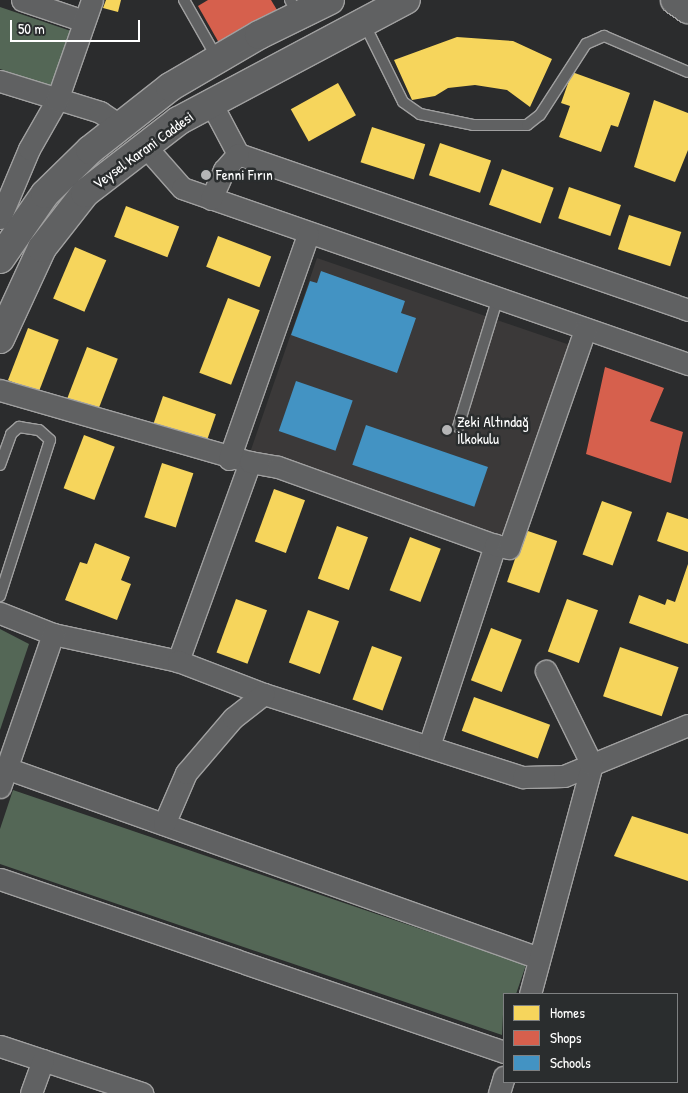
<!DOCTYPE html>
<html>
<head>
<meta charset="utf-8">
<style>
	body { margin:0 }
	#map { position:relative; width:688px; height:1093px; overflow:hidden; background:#2b2c2d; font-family:"Patrick Hand",sans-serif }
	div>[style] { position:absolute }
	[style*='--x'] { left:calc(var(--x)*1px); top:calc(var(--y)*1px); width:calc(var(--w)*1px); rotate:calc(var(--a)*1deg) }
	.built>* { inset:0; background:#3b3939; transform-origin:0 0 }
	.green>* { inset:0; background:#546756 }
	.homes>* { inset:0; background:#f6d55c; transform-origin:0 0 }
	.shops>* { inset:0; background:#d6604d }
	.schools>* { inset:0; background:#4393c3; transform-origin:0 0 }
	.roads { filter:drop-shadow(1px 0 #a0a0a0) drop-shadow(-1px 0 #a0a0a0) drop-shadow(0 1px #a0a0a0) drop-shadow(0 -1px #a0a0a0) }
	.service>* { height:10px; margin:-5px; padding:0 5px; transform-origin:5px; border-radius:5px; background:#606162 }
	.minor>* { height:21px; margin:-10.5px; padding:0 10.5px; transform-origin:10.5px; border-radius:10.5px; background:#606162 }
	.secondary>* { height:28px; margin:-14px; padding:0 14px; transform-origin:14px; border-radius:14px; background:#606162 }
	.dots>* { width:14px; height:14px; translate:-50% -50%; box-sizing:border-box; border:2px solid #2a2d2e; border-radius:50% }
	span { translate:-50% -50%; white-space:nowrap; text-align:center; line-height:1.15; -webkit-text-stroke:5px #2a2d2e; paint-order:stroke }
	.street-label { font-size:15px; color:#fff }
	.poi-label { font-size:15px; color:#fff }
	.left { translate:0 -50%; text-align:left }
	.legend { position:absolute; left:503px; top:993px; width:175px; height:90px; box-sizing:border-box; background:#2a2d2e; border:1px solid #7f8182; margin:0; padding:6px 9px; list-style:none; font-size:15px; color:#fff }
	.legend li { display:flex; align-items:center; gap:10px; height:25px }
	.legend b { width:25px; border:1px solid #7f8182 }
	.scale { position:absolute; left:10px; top:20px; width:130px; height:22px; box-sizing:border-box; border:2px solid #fff; border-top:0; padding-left:6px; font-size:15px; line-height:18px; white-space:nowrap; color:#fff; -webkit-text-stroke:4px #2a2d2e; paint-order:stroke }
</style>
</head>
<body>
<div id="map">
	<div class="built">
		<i style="left:317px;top:258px;width:266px;height:203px;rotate:19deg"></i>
	</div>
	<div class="green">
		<i style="clip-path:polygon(0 7px,71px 31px,53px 87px,0 69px)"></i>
		<i style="clip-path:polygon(0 629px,29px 644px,0 730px)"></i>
		<i style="clip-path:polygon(13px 790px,526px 965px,516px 994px,504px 994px,502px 1035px,0 864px,0 829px)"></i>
	</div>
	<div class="homes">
		<i style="clip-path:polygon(106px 0,121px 0,118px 12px,103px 8px)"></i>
		<i style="clip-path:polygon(457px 37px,513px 41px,552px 59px,530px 107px,507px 90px,475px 85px,448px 88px,435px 96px,412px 100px,394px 60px)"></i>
		<i style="clip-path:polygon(572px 72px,630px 93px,618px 127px,611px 125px,601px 152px,559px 137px,570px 106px,561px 103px)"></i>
		<i style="left:338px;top:83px;width:37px;height:54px;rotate:61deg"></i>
		<i style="clip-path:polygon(654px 100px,688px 113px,688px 150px,675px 182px,634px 167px)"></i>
		<i style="left:372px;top:127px;width:56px;height:37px;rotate:18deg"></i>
		<i style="left:440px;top:143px;width:54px;height:34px;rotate:19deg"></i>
		<i style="left:502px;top:169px;width:55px;height:38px;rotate:20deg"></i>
		<i style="left:569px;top:187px;width:55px;height:33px;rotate:19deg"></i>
		<i style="left:126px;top:206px;width:57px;height:33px;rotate:21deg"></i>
		<i style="left:629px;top:215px;width:55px;height:36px;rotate:18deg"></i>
		<i style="left:218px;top:236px;width:57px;height:33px;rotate:21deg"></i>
		<i style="left:75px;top:247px;width:34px;height:56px;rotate:23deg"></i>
		<i style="left:228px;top:298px;width:34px;height:80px;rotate:21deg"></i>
		<i style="left:28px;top:328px;width:33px;height:56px;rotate:21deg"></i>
		<i style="left:87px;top:347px;width:33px;height:56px;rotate:21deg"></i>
		<i style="left:163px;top:396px;width:56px;height:33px;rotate:19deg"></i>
		<i style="left:84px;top:435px;width:33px;height:57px;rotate:21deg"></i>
		<i style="left:162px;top:463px;width:33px;height:57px;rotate:18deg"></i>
		<i style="left:274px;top:489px;width:33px;height:56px;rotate:20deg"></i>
		<i style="left:602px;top:501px;width:32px;height:57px;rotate:20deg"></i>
		<i style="clip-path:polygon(667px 512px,688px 519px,688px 552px,657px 541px)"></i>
		<i style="left:337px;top:526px;width:33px;height:56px;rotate:20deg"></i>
		<i style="left:525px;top:530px;width:34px;height:55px;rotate:19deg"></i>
		<i style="left:410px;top:537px;width:33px;height:57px;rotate:21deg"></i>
		<i style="clip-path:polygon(95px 543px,130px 557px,121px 580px,131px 584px,117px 620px,65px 600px,80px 562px,87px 564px)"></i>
		<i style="clip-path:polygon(688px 564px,688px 644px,629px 623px,639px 595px,665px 605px,667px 599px,675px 602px)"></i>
		<i style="left:236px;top:599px;width:33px;height:57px;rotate:20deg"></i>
		<i style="left:567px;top:599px;width:33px;height:56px;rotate:20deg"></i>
		<i style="left:308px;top:610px;width:33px;height:56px;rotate:20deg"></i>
		<i style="left:491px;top:628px;width:33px;height:56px;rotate:21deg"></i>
		<i style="left:372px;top:646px;width:32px;height:57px;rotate:20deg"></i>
		<i style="left:620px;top:647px;width:62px;height:52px;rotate:19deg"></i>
		<i style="left:474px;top:697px;width:81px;height:36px;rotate:20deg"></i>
		<i style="clip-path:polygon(632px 816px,688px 834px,688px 881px,614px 856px)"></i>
	</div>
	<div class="shops">
		<i style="clip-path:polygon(208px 0,271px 0,277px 10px,219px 43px,198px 6px)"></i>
		<i style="clip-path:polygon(605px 367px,664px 388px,650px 421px,683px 432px,671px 483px,586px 454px)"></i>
	</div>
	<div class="schools">
		<i style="clip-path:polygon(321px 271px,405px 301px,401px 313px,416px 318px,397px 373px,291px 335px,310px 281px,317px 283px)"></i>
		<i style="left:296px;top:381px;width:60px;height:53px;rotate:19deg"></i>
		<i style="left:366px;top:425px;width:129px;height:42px;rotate:19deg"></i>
	</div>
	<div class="roads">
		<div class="service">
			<i style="--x:184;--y:0;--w:67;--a:60.4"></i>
			<i style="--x:290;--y:0;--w:17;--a:62"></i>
			<i style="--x:364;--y:23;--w:88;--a:63.7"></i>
			<i style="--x:403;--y:102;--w:21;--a:35"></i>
			<i style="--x:420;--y:114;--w:54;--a:11.7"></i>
			<i style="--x:473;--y:125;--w:54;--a:0"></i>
			<i style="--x:527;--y:125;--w:16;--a:-38"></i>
			<i style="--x:540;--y:115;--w:85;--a:-57.1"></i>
			<i style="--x:586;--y:44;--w:20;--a:-24"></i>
			<i style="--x:604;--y:36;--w:91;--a:23.2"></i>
			<i style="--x:458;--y:427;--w:133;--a:-72.9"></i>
			<i style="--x:0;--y:465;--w:33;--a:-70"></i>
			<i style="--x:11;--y:434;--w:11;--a:-41"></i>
			<i style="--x:19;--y:427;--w:20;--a:9"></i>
			<i style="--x:39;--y:430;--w:15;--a:42"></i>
			<i style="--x:50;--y:440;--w:164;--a:107.8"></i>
		</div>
		<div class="minor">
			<i style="--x:22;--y:0;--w:65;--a:18.7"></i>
			<i style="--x:0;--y:81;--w:105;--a:17.2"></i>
			<i style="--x:100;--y:112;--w:25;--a:34"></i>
			<i style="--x:211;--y:103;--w:58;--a:62.1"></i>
			<i style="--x:238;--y:154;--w:476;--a:19.1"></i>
			<i style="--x:145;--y:146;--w:56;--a:48.6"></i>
			<i style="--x:182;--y:188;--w:536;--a:19.18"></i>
			<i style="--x:211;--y:199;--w:32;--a:-66"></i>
			<i style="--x:224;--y:170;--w:21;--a:-49"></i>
			<i style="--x:0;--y:218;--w:75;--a:-67.2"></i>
			<i style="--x:29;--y:149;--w:56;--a:-60.3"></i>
			<i style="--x:57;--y:100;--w:106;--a:-70.7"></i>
			<i style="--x:0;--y:390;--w:260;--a:16.1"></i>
			<i style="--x:250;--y:462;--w:212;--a:109.9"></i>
			<i style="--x:229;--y:459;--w:238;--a:-70.6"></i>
			<i style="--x:250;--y:462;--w:28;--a:10"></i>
			<i style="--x:278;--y:467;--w:231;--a:19.8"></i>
			<i style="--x:0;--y:613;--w:57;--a:21.6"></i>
			<i style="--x:53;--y:634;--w:128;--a:12.2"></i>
			<i style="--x:178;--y:661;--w:92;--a:21"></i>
			<i style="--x:264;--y:694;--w:272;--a:17.8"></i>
			<i style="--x:523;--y:777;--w:41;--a:-1.4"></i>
			<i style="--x:564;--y:776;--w:134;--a:-22.4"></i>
			<i style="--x:429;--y:746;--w:212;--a:-71.8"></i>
			<i style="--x:495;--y:545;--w:14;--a:12"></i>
			<i style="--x:509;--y:548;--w:231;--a:-70.8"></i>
			<i style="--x:6;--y:768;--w:566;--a:19.62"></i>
			<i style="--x:0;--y:787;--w:162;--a:-70.9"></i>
			<i style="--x:164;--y:824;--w:56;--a:-66.7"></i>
			<i style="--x:186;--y:773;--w:72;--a:-49.5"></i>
			<i style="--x:233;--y:718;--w:39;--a:-38"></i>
			<i style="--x:0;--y:879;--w:533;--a:18.94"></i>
			<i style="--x:530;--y:994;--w:237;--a:-74.9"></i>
			<i style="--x:592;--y:765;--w:105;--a:-116.1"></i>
			<i style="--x:0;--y:1046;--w:150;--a:18.3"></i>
			<i style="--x:31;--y:1093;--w:35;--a:-70"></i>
			<i style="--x:499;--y:1093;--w:17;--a:-73"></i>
		</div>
		<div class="secondary">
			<i style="--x:675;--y:0;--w:16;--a:35"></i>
			<i style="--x:0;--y:259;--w:79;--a:-55.3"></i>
			<i style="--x:45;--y:194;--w:63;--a:-44.4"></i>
			<i style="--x:90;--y:150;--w:102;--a:-38.2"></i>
			<i style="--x:170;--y:87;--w:103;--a:-30.3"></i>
			<i style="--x:259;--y:35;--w:79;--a:-26.2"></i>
			<i style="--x:0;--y:339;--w:100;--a:-65.2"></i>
			<i style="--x:42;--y:248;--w:70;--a:-52"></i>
			<i style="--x:85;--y:193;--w:118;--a:-37.7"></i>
			<i style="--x:178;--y:121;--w:258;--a:-28"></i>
		</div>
	</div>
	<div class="dots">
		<i style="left:206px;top:175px;background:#b5b5b6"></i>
		<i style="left:447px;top:430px;background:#b5b5b6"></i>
	</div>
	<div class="street-label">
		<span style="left:143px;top:150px;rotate:-36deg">Veysel Karani Caddesi</span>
	</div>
	<div class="poi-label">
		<span class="left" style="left:216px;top:175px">Fenni Fırın</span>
		<span class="left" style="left:457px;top:430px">Zeki Altındağ<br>İlkokulu</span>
	</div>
	<ul class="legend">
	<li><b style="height:14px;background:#f6d55c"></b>Homes</li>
	<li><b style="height:14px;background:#d6604d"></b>Shops</li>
	<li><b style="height:14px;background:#4393c3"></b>Schools</li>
	</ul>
	<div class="scale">50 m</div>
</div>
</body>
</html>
